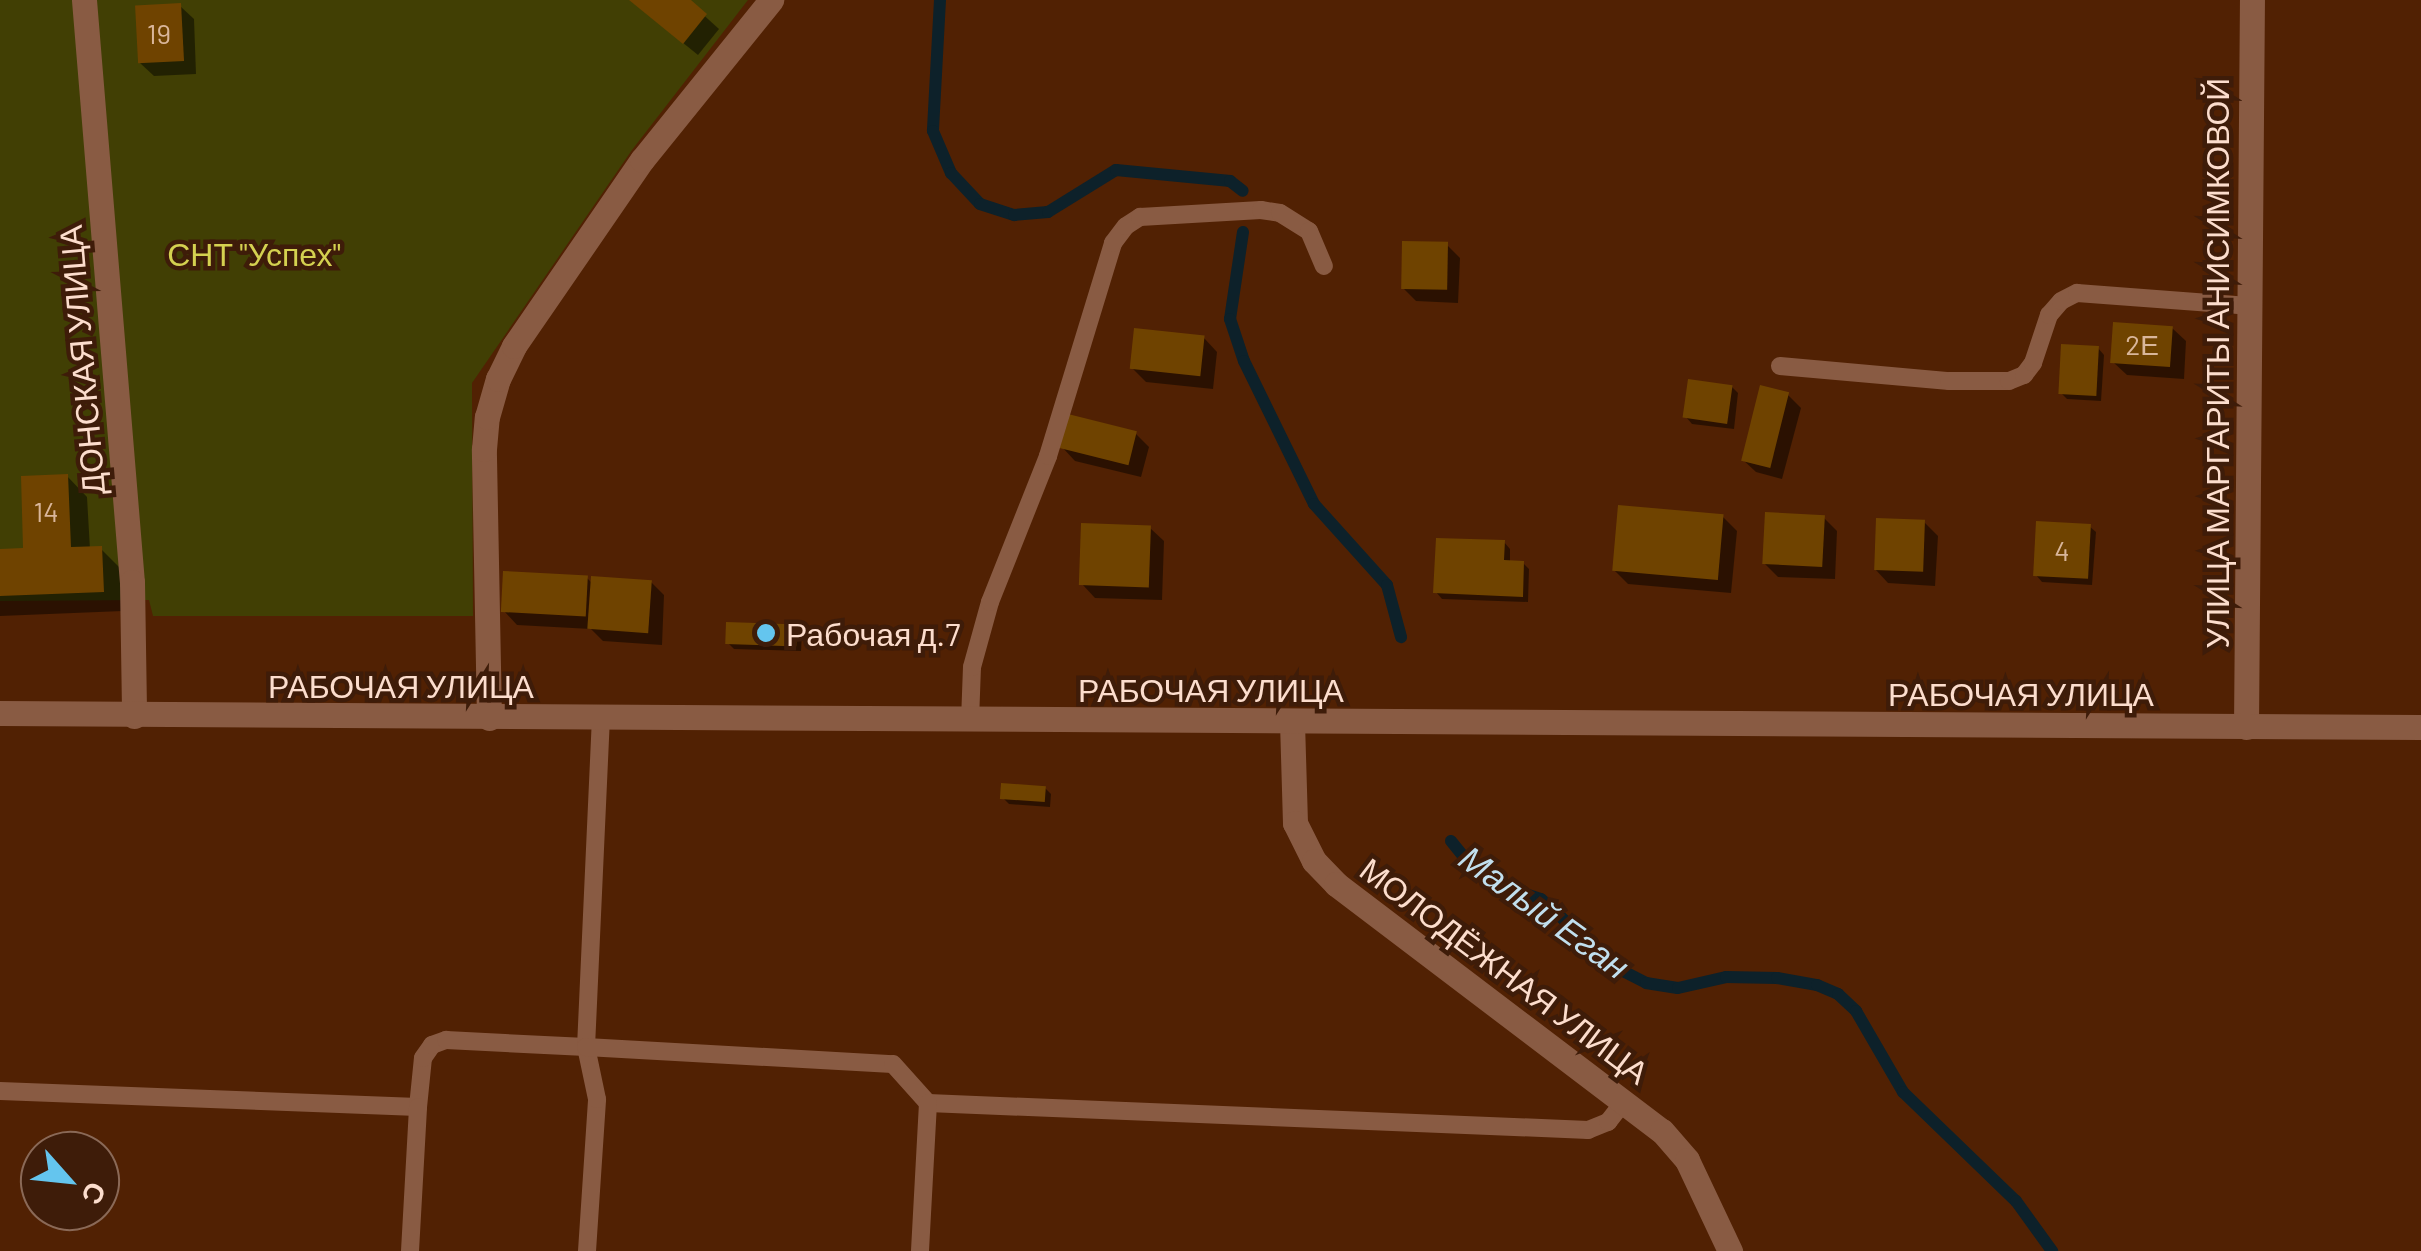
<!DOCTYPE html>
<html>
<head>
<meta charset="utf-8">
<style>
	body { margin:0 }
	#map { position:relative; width:2421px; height:1251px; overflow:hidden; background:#512103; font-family:Barlow,sans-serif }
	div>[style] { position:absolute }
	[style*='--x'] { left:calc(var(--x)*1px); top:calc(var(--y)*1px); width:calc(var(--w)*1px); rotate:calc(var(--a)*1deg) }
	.green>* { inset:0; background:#413f04 }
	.shadow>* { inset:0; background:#0007 }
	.stream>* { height:12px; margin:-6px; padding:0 6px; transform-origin:6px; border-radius:6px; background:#0d212a }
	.building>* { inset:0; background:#6f4300; transform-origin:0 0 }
	.service>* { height:18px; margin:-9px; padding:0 9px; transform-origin:9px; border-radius:9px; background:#895b43 }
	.minor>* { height:25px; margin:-12.5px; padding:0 12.5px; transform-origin:12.5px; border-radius:12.5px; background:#895b43 }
	.tertiary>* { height:25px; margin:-12.5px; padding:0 12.5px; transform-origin:12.5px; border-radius:12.5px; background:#895b43 }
	.dots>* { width:28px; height:28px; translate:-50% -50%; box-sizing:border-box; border:5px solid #3e1c09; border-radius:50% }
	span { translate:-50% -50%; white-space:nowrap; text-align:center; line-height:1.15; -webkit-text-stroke:9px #3e1c09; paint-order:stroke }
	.number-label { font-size:28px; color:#d9b69a }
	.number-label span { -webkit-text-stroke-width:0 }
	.park-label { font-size:32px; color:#d4d150 }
	.street-label { font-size:32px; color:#fcddcd }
	.poi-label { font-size:32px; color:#fcddcd }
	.left { translate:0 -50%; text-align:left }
	.water-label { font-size:35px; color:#c1dfee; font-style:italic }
	.north { position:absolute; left:20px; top:1131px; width:100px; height:100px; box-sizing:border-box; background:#3e1c09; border:2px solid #8a6957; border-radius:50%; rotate:117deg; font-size:28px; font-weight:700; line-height:40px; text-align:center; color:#fcddcd }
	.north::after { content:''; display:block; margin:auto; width:35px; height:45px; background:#64c5ee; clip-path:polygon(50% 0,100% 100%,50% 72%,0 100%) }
</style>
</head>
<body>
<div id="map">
	<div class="green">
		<i style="clip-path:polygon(0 0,748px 0,632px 150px,472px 383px,473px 616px,153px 616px,149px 600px,0 601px)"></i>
	</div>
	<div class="shadow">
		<i style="clip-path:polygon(630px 0,687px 0,719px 29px,698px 55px)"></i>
		<i style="clip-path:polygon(180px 6px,194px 19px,196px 74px,154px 76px,140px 63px)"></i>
		<i style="clip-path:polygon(1447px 245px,1460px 258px,1458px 303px,1416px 301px,1403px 288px)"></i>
		<i style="clip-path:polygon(2172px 328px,2186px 341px,2184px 379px,2127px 375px,2113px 362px)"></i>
		<i style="clip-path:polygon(1204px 338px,1217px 352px,1213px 389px,1146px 382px,1132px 368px)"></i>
		<i style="clip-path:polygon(2098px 348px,2104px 355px,2101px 401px,2067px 399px,2061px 393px)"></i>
		<i style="clip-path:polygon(1732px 387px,1738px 393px,1734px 429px,1692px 424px,1686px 417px)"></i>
		<i style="clip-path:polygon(1788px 395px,1801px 408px,1782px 479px,1756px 472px,1742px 459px)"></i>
		<i style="clip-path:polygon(1135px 433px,1149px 447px,1141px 477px,1075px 461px,1062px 447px)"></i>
		<i style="clip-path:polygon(67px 476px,87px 497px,90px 549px,101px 549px,121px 569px,123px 611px,0 616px,0 551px,26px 550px)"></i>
		<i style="clip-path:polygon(1723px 517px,1737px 531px,1731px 593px,1628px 584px,1614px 570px)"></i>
		<i style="clip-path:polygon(1824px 518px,1837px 531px,1835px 579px,1778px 577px,1764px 563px)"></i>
		<i style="clip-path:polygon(1924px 522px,1938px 536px,1935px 586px,1888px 583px,1875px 569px)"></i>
		<i style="clip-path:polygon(2089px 526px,2096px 532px,2092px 585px,2042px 582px,2036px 575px)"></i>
		<i style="clip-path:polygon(1150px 528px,1164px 541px,1162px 600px,1095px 598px,1082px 584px)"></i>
		<i style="clip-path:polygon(1504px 542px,1510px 549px,1510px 563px,1523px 563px,1529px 569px,1528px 602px,1442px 599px,1436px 592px)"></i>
		<i style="clip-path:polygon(587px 578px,593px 584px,651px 582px,664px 595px,662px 645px,603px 641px,591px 629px,517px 625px,504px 611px)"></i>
		<i style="clip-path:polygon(796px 626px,802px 633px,801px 651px,734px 649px,728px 643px)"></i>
		<i style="clip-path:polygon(1045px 788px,1051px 794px,1050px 807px,1009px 804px,1003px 798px)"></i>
	</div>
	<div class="stream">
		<i style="--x:940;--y:0;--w:131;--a:93.1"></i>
		<i style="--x:933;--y:131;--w:46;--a:66.8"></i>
		<i style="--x:951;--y:173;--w:42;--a:46.9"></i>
		<i style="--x:980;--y:204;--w:36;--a:18"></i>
		<i style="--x:1014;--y:215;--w:34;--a:-5"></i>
		<i style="--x:1048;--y:212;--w:80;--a:-31.7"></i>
		<i style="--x:1116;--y:170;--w:115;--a:5.5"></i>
		<i style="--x:1230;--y:181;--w:16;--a:38"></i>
		<i style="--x:1243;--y:232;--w:88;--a:98.5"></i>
		<i style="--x:1230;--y:319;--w:44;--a:71.6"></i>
		<i style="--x:1244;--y:361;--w:159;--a:63.9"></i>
		<i style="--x:1314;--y:504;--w:109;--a:48"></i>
		<i style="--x:1387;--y:585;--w:54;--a:74.9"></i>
		<i style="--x:1451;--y:841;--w:32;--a:51"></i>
		<i style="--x:1471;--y:866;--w:48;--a:29.7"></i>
		<i style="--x:1513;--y:890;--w:29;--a:18"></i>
		<i style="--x:1541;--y:899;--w:103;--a:42.2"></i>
		<i style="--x:1617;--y:968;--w:33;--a:27"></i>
		<i style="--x:1646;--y:983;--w:32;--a:9"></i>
		<i style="--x:1678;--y:988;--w:49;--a:-12.9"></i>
		<i style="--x:1726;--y:977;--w:51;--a:1.1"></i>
		<i style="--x:1777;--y:978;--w:41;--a:9.9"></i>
		<i style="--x:1817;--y:985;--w:23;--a:23"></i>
		<i style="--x:1838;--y:994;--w:25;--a:43"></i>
		<i style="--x:1856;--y:1011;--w:94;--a:59.9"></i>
		<i style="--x:1903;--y:1092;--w:157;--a:44"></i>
		<i style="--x:2016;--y:1201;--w:62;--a:54.2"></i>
	</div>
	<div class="building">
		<i style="clip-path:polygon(629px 0,691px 0,707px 14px,683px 44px)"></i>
		<i style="left:181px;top:3px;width:58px;height:46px;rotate:87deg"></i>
		<i style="left:1402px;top:241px;width:46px;height:48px;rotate:1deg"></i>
		<i style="left:2113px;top:322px;width:60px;height:41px;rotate:4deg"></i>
		<i style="left:1134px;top:328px;width:71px;height:41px;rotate:6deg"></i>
		<i style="left:2061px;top:344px;width:38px;height:50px;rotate:3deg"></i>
		<i style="left:1688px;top:379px;width:45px;height:39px;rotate:8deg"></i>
		<i style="left:1760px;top:385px;width:30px;height:78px;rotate:14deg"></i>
		<i style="left:1068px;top:414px;width:71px;height:35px;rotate:14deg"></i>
		<i style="clip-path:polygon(68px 474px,71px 547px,102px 546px,104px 592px,0 596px,0 549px,23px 548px,21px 476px)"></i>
		<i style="left:1618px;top:505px;width:106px;height:66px;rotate:5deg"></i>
		<i style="left:1765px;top:512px;width:60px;height:52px;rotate:3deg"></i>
		<i style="left:1876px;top:518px;width:49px;height:52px;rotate:2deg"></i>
		<i style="left:2036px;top:521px;width:55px;height:55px;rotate:3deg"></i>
		<i style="left:1081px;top:523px;width:70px;height:62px;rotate:2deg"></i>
		<i style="clip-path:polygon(1436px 538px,1505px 540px,1504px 560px,1524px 561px,1523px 597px,1433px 593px)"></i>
		<i style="left:503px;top:571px;width:85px;height:41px;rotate:3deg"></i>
		<i style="left:591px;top:576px;width:61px;height:53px;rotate:4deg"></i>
		<i style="left:726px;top:622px;width:71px;height:22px;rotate:2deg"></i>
		<i style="left:1001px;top:783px;width:45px;height:16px;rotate:4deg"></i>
	</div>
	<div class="service">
		<i style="--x:1780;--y:366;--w:170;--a:5.1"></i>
		<i style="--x:1949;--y:381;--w:60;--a:0"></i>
		<i style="--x:2009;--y:381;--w:16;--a:-22"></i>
		<i style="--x:2024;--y:375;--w:15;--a:-53"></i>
		<i style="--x:2033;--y:363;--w:51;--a:-71.6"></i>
		<i style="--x:2049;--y:315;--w:18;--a:-49"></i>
		<i style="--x:2061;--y:301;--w:18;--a:-27"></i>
		<i style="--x:2077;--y:293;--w:172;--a:4.3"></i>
		<i style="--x:970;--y:721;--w:54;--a:-87.9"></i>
		<i style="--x:972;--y:667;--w:67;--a:-74.5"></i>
		<i style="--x:990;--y:602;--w:157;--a:-68.3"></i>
		<i style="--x:1048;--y:456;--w:223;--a:-73"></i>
		<i style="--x:1113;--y:243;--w:21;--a:-53"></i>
		<i style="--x:1126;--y:226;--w:17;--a:-33"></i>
		<i style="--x:1140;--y:217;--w:121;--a:-3.3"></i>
		<i style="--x:1261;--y:210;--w:19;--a:9"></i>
		<i style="--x:1280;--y:213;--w:34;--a:32"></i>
		<i style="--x:1309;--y:231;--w:38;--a:67"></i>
		<i style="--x:0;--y:1091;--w:418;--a:2.2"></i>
		<i style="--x:418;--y:1107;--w:49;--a:-84.2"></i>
		<i style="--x:423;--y:1058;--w:16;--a:-55"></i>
		<i style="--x:432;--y:1045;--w:15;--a:-20"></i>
		<i style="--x:446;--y:1040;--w:140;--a:2.9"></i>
		<i style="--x:586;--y:1047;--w:328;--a:-87.4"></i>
		<i style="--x:928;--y:1103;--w:661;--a:2.34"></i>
		<i style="--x:1588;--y:1130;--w:22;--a:-22"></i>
		<i style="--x:1608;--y:1122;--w:28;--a:-52"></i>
		<i style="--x:410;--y:1251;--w:144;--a:-86.8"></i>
		<i style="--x:587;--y:1251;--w:152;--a:-86.2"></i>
		<i style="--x:597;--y:1099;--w:53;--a:-101.9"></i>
		<i style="--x:586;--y:1047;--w:307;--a:3.2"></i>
		<i style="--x:893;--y:1064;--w:52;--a:48.1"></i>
		<i style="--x:928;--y:1103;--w:148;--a:93.1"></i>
	</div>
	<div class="minor">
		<i style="--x:84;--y:0;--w:584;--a:85.29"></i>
		<i style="--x:132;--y:582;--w:134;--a:89.1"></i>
		<i style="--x:489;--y:718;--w:269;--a:-91.1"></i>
		<i style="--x:484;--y:449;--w:32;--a:-85"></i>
		<i style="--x:487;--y:417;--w:40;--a:-74"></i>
		<i style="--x:498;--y:379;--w:37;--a:-64"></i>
		<i style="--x:514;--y:346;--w:226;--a:-55.5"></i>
		<i style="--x:642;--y:160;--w:206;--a:-51.1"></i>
		<i style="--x:1292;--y:722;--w:101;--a:88.3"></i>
		<i style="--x:1295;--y:823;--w:42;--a:63.4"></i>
		<i style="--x:1314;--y:861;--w:32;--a:46"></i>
		<i style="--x:1336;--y:884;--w:409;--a:37.2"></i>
		<i style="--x:1662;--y:1131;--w:38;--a:49"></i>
		<i style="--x:1687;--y:1160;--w:101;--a:64.7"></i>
		<i style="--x:2246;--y:727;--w:727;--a:-89.53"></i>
	</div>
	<div class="tertiary">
		<i style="--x:0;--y:713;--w:2421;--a:0.33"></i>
	</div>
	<div class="dots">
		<i style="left:766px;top:633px;background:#64c5ee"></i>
	</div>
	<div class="number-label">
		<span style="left:159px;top:33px">19</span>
		<span style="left:2142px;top:344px">2Е</span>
		<span style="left:46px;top:511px">14</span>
		<span style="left:2062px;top:550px">4</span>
	</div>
	<div class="park-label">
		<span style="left:254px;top:253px">СНТ "Успех"</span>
	</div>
	<div class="street-label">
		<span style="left:81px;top:360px;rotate:-95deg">ДОНСКАЯ УЛИЦА</span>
		<span style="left:2216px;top:363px;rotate:-90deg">УЛИЦА МАРГАРИТЫ АНИСИМКОВОЙ</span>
		<span style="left:401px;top:685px">РАБОЧАЯ УЛИЦА</span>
		<span style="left:1211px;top:689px">РАБОЧАЯ УЛИЦА</span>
		<span style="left:2021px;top:693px">РАБОЧАЯ УЛИЦА</span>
		<span style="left:1505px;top:970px;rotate:37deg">МОЛОДЁЖНАЯ УЛИЦА</span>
	</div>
	<div class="poi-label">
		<span class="left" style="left:786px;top:633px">Рабочая д.7</span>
	</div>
	<div class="water-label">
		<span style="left:1545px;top:911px;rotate:36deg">Малый Еган</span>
	</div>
	<div class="north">С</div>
</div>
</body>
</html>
